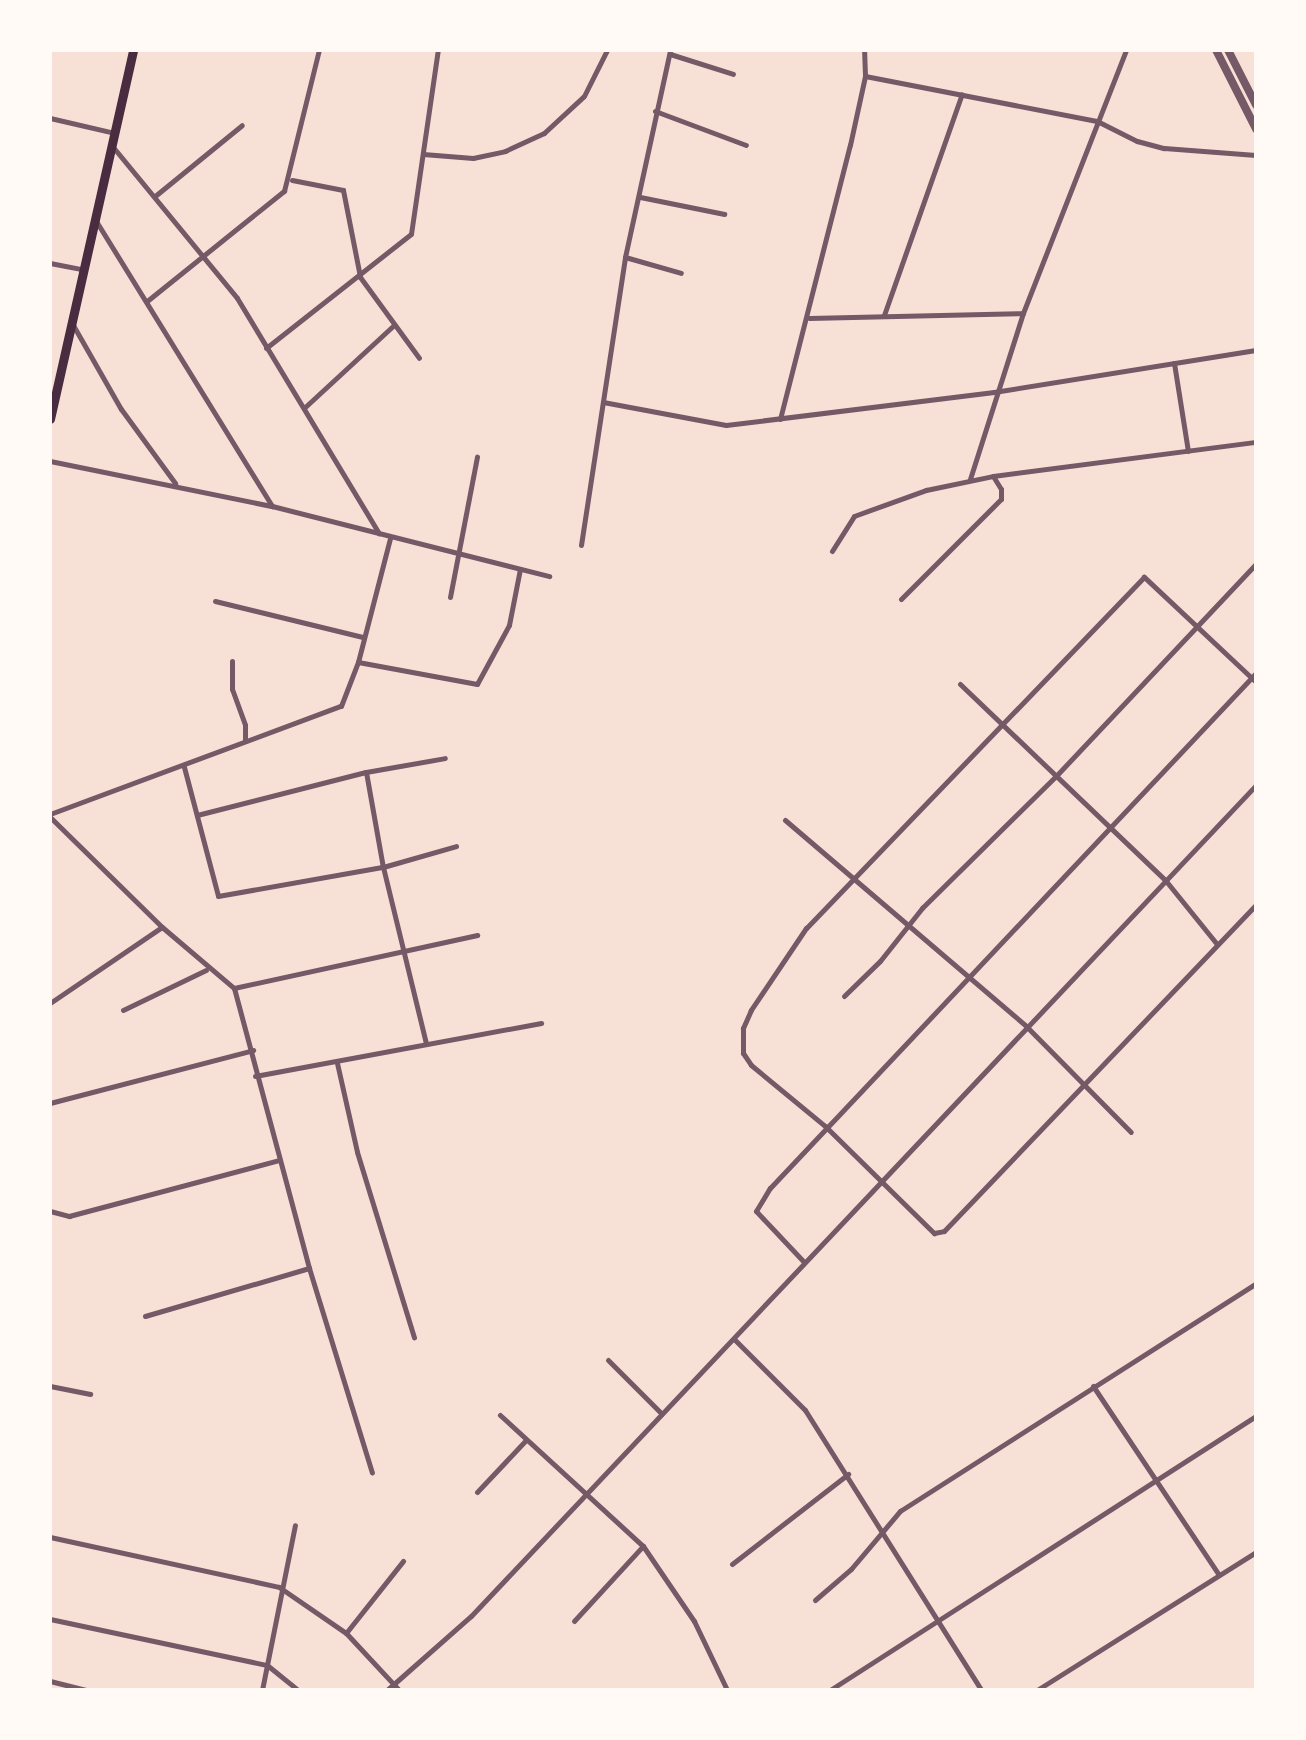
<!DOCTYPE html>
<html>
<head>
<meta charset="utf-8">
<style>
	body { margin:0 }
	#map { position:relative; width:1306px; height:1740px; overflow:hidden; background:#f7e1d7; font-family:"DM Sans",sans-serif }
	div>[style] { position:absolute }
	[style*='--x'] { left:calc(var(--x)*1px); top:calc(var(--y)*1px); width:calc(var(--w)*1px); rotate:calc(var(--a)*1deg) }
	.minor>* { height:5px; margin:-2.5px; padding:0 2.5px; transform-origin:2.5px; border-radius:2.5px; background:#755966 }
	.tertiary>* { height:8px; margin:-4px; padding:0 4px; transform-origin:4px; border-radius:4px; background:#755966 }
	.primary>* { height:9px; margin:-4.5px; padding:0 4.5px; transform-origin:4.5px; border-radius:4.5px; background:#4a2c40 }
	span { translate:-50% -50%; white-space:nowrap; text-align:center; line-height:1.15; -webkit-text-stroke:10px #fffaf5; paint-order:stroke }
	.frame { position:absolute; inset:0; border:52px solid #fffaf5; pointer-events:none }
</style>
</head>
<body>
<div id="map">
	<div class="minor">
		<i style="--x:670;--y:54;--w:66;--a:17.6"></i>
		<i style="--x:865;--y:76;--w:236;--a:11"></i>
		<i style="--x:1097;--y:121;--w:45;--a:26.6"></i>
		<i style="--x:1137;--y:141;--w:28;--a:15"></i>
		<i style="--x:1164;--y:148;--w:92;--a:4.4"></i>
		<i style="--x:655;--y:111;--w:97;--a:20.5"></i>
		<i style="--x:50;--y:118;--w:67;--a:13"></i>
		<i style="--x:113;--y:147;--w:195;--a:50.6"></i>
		<i style="--x:237;--y:298;--w:275;--a:58.9"></i>
		<i style="--x:423;--y:154;--w:50;--a:4.6"></i>
		<i style="--x:473;--y:158;--w:33;--a:-12"></i>
		<i style="--x:505;--y:151;--w:43;--a:-24.8"></i>
		<i style="--x:544;--y:133;--w:54;--a:-42.8"></i>
		<i style="--x:584;--y:96;--w:51;--a:-63.4"></i>
		<i style="--x:292;--y:180;--w:52;--a:11.1"></i>
		<i style="--x:343;--y:190;--w:89;--a:78.9"></i>
		<i style="--x:360;--y:277;--w:100;--a:53.9"></i>
		<i style="--x:155;--y:196;--w:112;--a:-39.2"></i>
		<i style="--x:640;--y:197;--w:86;--a:11.4"></i>
		<i style="--x:96;--y:221;--w:335;--a:58.3"></i>
		<i style="--x:625;--y:257;--w:58;--a:15.9"></i>
		<i style="--x:50;--y:263;--w:32;--a:11"></i>
		<i style="--x:147;--y:301;--w:176;--a:-38.8"></i>
		<i style="--x:284;--y:191;--w:145;--a:-76.1"></i>
		<i style="--x:884;--y:315;--w:234;--a:-70.6"></i>
		<i style="--x:809;--y:318;--w:214;--a:-1.3"></i>
		<i style="--x:73;--y:325;--w:97;--a:60.3"></i>
		<i style="--x:121;--y:409;--w:92;--a:53.9"></i>
		<i style="--x:266;--y:348;--w:184;--a:-38.2"></i>
		<i style="--x:411;--y:234;--w:186;--a:-81.7"></i>
		<i style="--x:1174;--y:363;--w:89;--a:81"></i>
		<i style="--x:603;--y:402;--w:125;--a:10.6"></i>
		<i style="--x:726;--y:425;--w:270;--a:-7"></i>
		<i style="--x:994;--y:392;--w:265;--a:-9.1"></i>
		<i style="--x:304;--y:408;--w:122;--a:-42.7"></i>
		<i style="--x:780;--y:419;--w:283;--a:-75.7"></i>
		<i style="--x:850;--y:145;--w:71;--a:-77.7"></i>
		<i style="--x:865;--y:76;--w:26;--a:-92"></i>
		<i style="--x:50;--y:461;--w:227;--a:11.5"></i>
		<i style="--x:272;--y:506;--w:286;--a:14.2"></i>
		<i style="--x:970;--y:479;--w:174;--a:-72.3"></i>
		<i style="--x:1023;--y:313;--w:282;--a:-68.6"></i>
		<i style="--x:581;--y:545;--w:291;--a:-81.3"></i>
		<i style="--x:625;--y:257;--w:212;--a:-77.7"></i>
		<i style="--x:832;--y:551;--w:41;--a:-57.8"></i>
		<i style="--x:854;--y:516;--w:77;--a:-19.9"></i>
		<i style="--x:926;--y:490;--w:68;--a:-11.8"></i>
		<i style="--x:993;--y:476;--w:265;--a:-7.4"></i>
		<i style="--x:450;--y:597;--w:143;--a:-79.1"></i>
		<i style="--x:901;--y:599;--w:141;--a:-45"></i>
		<i style="--x:1001;--y:499;--w:10;--a:-90"></i>
		<i style="--x:1001;--y:489;--w:15;--a:-122"></i>
		<i style="--x:215;--y:601;--w:152;--a:13.7"></i>
		<i style="--x:232;--y:661;--w:28;--a:90"></i>
		<i style="--x:232;--y:689;--w:38;--a:70"></i>
		<i style="--x:245;--y:725;--w:16;--a:90"></i>
		<i style="--x:358;--y:662;--w:121;--a:10.5"></i>
		<i style="--x:477;--y:684;--w:67;--a:-61.5"></i>
		<i style="--x:509;--y:625;--w:57;--a:-78.9"></i>
		<i style="--x:1256;--y:682;--w:154;--a:-136.8"></i>
		<i style="--x:1144;--y:577;--w:487;--a:133.9"></i>
		<i style="--x:806;--y:928;--w:99;--a:123.9"></i>
		<i style="--x:751;--y:1010;--w:20;--a:114"></i>
		<i style="--x:743;--y:1028;--w:25;--a:90"></i>
		<i style="--x:743;--y:1053;--w:14;--a:56"></i>
		<i style="--x:751;--y:1065;--w:96;--a:39.5"></i>
		<i style="--x:825;--y:1126;--w:153;--a:44.5"></i>
		<i style="--x:934;--y:1233;--w:10;--a:-11"></i>
		<i style="--x:944;--y:1231;--w:451;--a:-46.3"></i>
		<i style="--x:960;--y:684;--w:285;--a:43.7"></i>
		<i style="--x:1166;--y:881;--w:80;--a:51.1"></i>
		<i style="--x:184;--y:767;--w:133;--a:75.2"></i>
		<i style="--x:218;--y:896;--w:168;--a:-10"></i>
		<i style="--x:383;--y:867;--w:76;--a:-16"></i>
		<i style="--x:366;--y:772;--w:97;--a:79.9"></i>
		<i style="--x:383;--y:867;--w:181;--a:76.3"></i>
		<i style="--x:50;--y:814;--w:310;--a:-20.4"></i>
		<i style="--x:341;--y:706;--w:47;--a:-68.9"></i>
		<i style="--x:358;--y:662;--w:128;--a:-75.5"></i>
		<i style="--x:197;--y:815;--w:174;--a:-14.3"></i>
		<i style="--x:366;--y:772;--w:80;--a:-10"></i>
		<i style="--x:50;--y:817;--w:157;--a:44.5"></i>
		<i style="--x:162;--y:927;--w:94;--a:40.3"></i>
		<i style="--x:234;--y:988;--w:290;--a:75"></i>
		<i style="--x:309;--y:1268;--w:214;--a:72.9"></i>
		<i style="--x:785;--y:820;--w:317;--a:40.5"></i>
		<i style="--x:1026;--y:1026;--w:149;--a:45.3"></i>
		<i style="--x:234;--y:988;--w:249;--a:-12.3"></i>
		<i style="--x:844;--y:996;--w:50;--a:-44.2"></i>
		<i style="--x:880;--y:961;--w:68;--a:-51.6"></i>
		<i style="--x:922;--y:908;--w:187;--a:-44.6"></i>
		<i style="--x:1055;--y:777;--w:293;--a:-46.7"></i>
		<i style="--x:50;--y:1003;--w:135;--a:-34.2"></i>
		<i style="--x:123;--y:1010;--w:92;--a:-25.7"></i>
		<i style="--x:337;--y:1063;--w:91;--a:77.3"></i>
		<i style="--x:357;--y:1152;--w:194;--a:72.9"></i>
		<i style="--x:255;--y:1076;--w:291;--a:-10.5"></i>
		<i style="--x:50;--y:1103;--w:210;--a:-14.6"></i>
		<i style="--x:50;--y:1211;--w:20;--a:15"></i>
		<i style="--x:69;--y:1216;--w:218;--a:-14.9"></i>
		<i style="--x:804;--y:1262;--w:70;--a:-133.3"></i>
		<i style="--x:756;--y:1211;--w:27;--a:-59"></i>
		<i style="--x:770;--y:1188;--w:708;--a:-46.66"></i>
		<i style="--x:145;--y:1316;--w:171;--a:-16.3"></i>
		<i style="--x:735;--y:1340;--w:99;--a:45"></i>
		<i style="--x:805;--y:1410;--w:331;--a:57.8"></i>
		<i style="--x:608;--y:1360;--w:76;--a:45"></i>
		<i style="--x:50;--y:1386;--w:41;--a:11.3"></i>
		<i style="--x:1093;--y:1386;--w:227;--a:56.3"></i>
		<i style="--x:500;--y:1415;--w:194;--a:42.5"></i>
		<i style="--x:643;--y:1546;--w:91;--a:55.8"></i>
		<i style="--x:694;--y:1621;--w:76;--a:64.4"></i>
		<i style="--x:477;--y:1492;--w:71;--a:-46.7"></i>
		<i style="--x:50;--y:1537;--w:234;--a:12.3"></i>
		<i style="--x:279;--y:1587;--w:81;--a:34.5"></i>
		<i style="--x:346;--y:1633;--w:78;--a:47.1"></i>
		<i style="--x:732;--y:1564;--w:147;--a:-37.8"></i>
		<i style="--x:815;--y:1600;--w:48;--a:-40.7"></i>
		<i style="--x:851;--y:1569;--w:76;--a:-49.8"></i>
		<i style="--x:900;--y:1511;--w:423;--a:-32.6"></i>
		<i style="--x:50;--y:1619;--w:222;--a:12"></i>
		<i style="--x:267;--y:1665;--w:40;--a:39"></i>
		<i style="--x:574;--y:1621;--w:102;--a:-47.4"></i>
		<i style="--x:346;--y:1633;--w:92;--a:-51.6"></i>
		<i style="--x:50;--y:1681;--w:37;--a:14"></i>
		<i style="--x:262;--y:1690;--w:168;--a:-78.7"></i>
		<i style="--x:387;--y:1690;--w:112;--a:-41.4"></i>
		<i style="--x:471;--y:1616;--w:1143;--a:-46.63"></i>
		<i style="--x:830;--y:1690;--w:507;--a:-32.75"></i>
		<i style="--x:1037;--y:1690;--w:259;--a:-32.2"></i>
	</div>
	<div class="tertiary">
		<i style="--x:1216;--y:50;--w:89;--a:63.1"></i>
		<i style="--x:1228;--y:50;--w:62;--a:63"></i>
	</div>
	<div class="primary">
		<i style="--x:50;--y:419;--w:378;--a:-77.3"></i>
	</div>
	<div class="frame"></div>
</div>
</body>
</html>
